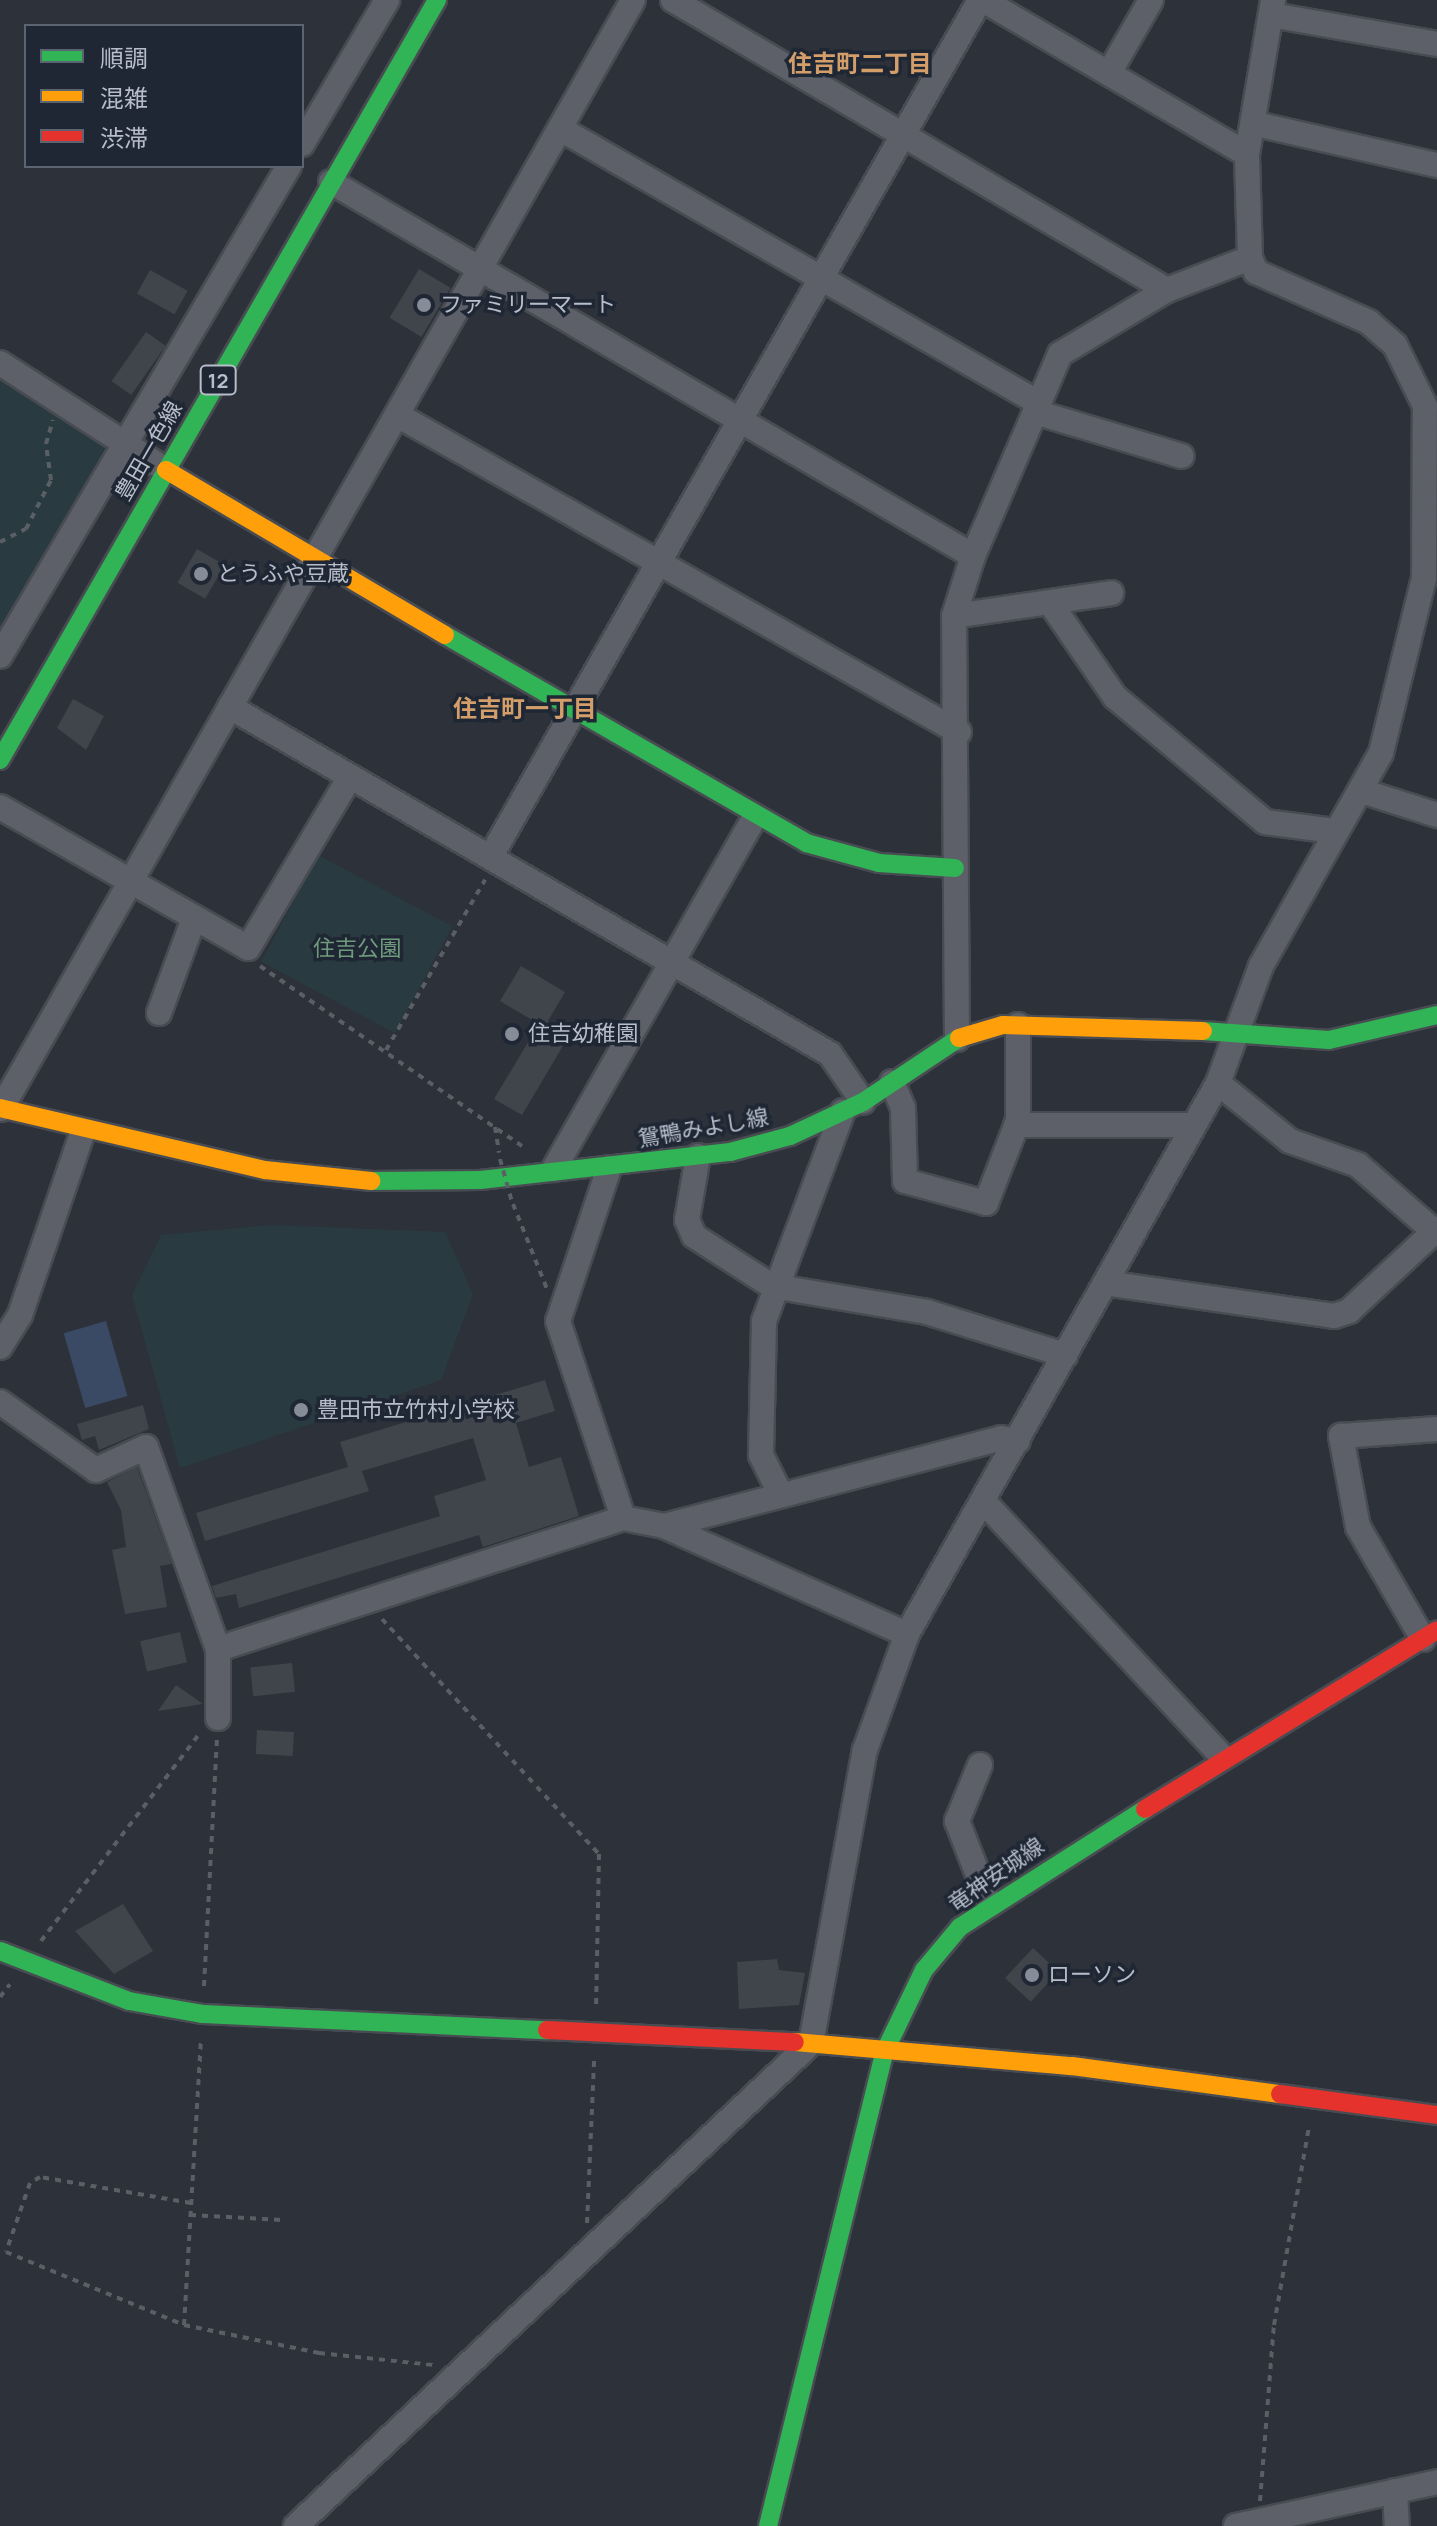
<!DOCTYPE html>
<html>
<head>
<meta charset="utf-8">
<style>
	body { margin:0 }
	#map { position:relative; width:1437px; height:2526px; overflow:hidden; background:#2c313a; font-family:Manrope,"Noto Sans JP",sans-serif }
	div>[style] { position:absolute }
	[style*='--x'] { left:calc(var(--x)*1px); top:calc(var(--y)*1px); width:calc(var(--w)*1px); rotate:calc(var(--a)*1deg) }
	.green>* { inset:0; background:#293b40; transform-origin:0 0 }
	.water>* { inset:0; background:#3b4a64; transform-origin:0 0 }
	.building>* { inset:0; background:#40454c; transform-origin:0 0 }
	.path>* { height:4px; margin-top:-2px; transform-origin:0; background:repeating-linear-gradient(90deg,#5a5f65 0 6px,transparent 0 12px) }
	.roads { filter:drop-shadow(2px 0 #484c52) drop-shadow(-2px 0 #484c52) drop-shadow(0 2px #484c52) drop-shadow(0 -2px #484c52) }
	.street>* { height:24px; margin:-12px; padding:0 12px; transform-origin:12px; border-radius:12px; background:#5d6068 }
	.fast>* { height:18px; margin:-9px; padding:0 9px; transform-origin:9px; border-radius:9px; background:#30b455 }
	.slow>* { height:18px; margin:-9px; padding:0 9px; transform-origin:9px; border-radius:9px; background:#ff9f0a }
	.jam>* { height:18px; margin:-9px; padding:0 9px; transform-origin:9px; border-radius:9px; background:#e5322d }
	.path-bridge>* { height:4px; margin-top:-2px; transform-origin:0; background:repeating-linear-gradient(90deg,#5a5f65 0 6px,transparent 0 12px) }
	.dots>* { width:22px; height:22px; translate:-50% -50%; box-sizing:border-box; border:4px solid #1f2735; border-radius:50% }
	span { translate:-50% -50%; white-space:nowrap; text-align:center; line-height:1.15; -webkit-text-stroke:7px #1f2735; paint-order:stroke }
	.shield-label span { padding:2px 6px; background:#1f2735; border:2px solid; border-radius:6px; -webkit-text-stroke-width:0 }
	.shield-label { font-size:20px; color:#b7beca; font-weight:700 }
	.poi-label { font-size:22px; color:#b7beca }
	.left { translate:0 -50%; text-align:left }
	.street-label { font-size:22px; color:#b7beca }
	.park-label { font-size:22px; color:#6f9b7c }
	.neighbourhood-label { font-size:24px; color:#d39e6a; font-weight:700 }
	.legend { position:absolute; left:24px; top:24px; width:280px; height:144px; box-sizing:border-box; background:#1f2735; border:2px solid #5c6371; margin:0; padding:10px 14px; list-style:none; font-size:24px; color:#b7beca }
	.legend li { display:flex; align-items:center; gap:16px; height:40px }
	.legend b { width:40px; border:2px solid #5c6371 }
</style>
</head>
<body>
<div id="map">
	<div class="green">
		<i style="clip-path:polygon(0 380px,106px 446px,0 635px)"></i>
		<i style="left:318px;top:855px;width:152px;height:121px;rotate:28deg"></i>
		<i style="clip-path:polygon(272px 1225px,445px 1232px,473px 1294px,441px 1380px,180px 1468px,132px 1295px,161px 1235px)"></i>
	</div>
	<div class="water">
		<i style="left:106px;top:1321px;width:78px;height:44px;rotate:74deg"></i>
	</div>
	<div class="building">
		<i style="left:419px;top:269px;width:37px;height:57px;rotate:31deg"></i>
		<i style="left:150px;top:270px;width:43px;height:27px;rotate:29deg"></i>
		<i style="left:146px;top:332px;width:24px;height:60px;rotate:35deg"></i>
		<i style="left:197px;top:549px;width:32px;height:39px;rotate:30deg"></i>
		<i style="clip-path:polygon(73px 699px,104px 716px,86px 750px,57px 728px)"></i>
		<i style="clip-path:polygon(521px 966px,565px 992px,548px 1021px,570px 1034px,522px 1115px,494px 1099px,539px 1024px,500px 1001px)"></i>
		<i style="clip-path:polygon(545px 1380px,555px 1411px,516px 1423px,529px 1467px,561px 1457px,579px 1516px,483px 1547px,479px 1535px,239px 1608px,236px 1594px,216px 1598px,212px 1586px,440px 1516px,434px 1496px,486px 1480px,473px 1438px,362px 1471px,369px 1491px,205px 1541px,196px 1513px,348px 1467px,340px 1442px)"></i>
		<i style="clip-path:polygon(143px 1405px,149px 1429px,99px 1450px,95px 1436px,82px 1440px,77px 1424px)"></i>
		<i style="clip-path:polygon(137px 1467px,172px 1564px,160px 1566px,167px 1607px,125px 1614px,112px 1550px,126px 1547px,121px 1510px,107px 1482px)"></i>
		<i style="left:180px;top:1632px;width:31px;height:41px;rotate:77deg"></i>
		<i style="left:292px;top:1663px;width:29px;height:42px;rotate:84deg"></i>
		<i style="clip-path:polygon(176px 1685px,203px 1704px,158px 1711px)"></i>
		<i style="left:257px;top:1730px;width:37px;height:24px;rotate:3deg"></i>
		<i style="clip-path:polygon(123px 1904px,153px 1951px,114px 1974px,75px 1931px)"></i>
		<i style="left:1033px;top:1948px;width:35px;height:41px;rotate:43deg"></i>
		<i style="clip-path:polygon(777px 1959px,779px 1970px,805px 1973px,799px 2005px,739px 2009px,737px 1962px)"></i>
	</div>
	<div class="path">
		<i style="--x:0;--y:542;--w:29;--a:-27"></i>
		<i style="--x:26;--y:529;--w:55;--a:-63"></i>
		<i style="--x:51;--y:480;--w:36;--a:-98"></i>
		<i style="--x:46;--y:444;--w:25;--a:-74"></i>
		<i style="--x:260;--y:966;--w:323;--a:34.5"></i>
		<i style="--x:386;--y:1050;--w:197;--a:-59.8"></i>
		<i style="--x:495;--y:1127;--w:26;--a:81"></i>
		<i style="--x:513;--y:1204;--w:92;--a:68.2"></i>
		<i style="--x:382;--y:1619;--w:320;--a:47.3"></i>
		<i style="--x:599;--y:1854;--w:154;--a:91.1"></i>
		<i style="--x:41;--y:1941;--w:263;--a:-52.6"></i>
		<i style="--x:204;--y:1986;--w:247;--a:-87"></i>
		<i style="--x:0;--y:1997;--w:16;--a:-52"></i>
		<i style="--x:191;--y:2203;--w:153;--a:-170.2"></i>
		<i style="--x:40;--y:2177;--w:12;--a:149"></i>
		<i style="--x:30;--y:2183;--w:73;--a:109.2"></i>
		<i style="--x:6;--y:2252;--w:192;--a:22.3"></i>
		<i style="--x:184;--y:2325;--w:287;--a:-86.6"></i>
		<i style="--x:190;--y:2215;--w:92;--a:3.1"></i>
		<i style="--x:587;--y:2223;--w:163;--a:-87.5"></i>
		<i style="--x:184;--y:2325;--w:138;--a:11.7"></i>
		<i style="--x:319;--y:2353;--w:116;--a:6"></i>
		<i style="--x:1260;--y:2501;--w:177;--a:-85.5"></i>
		<i style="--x:1274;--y:2325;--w:202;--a:-80"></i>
	</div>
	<div class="roads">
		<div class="street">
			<i style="--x:673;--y:0;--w:573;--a:30.41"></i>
			<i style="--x:983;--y:0;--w:306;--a:30.3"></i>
			<i style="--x:1271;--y:15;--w:169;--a:9.9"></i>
			<i style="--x:1109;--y:73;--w:84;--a:-60.1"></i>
			<i style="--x:1256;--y:124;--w:186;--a:12.8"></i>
			<i style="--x:564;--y:131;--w:547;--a:29.8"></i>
			<i style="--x:302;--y:144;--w:167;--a:-59.4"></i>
			<i style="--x:331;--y:182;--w:743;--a:30.22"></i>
			<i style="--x:0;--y:363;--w:197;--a:32.8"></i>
			<i style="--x:1035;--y:412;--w:153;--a:16.7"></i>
			<i style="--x:399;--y:416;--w:643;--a:29.44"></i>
			<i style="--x:1051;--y:604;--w:113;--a:55.5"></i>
			<i style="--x:1115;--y:697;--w:195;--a:39.8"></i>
			<i style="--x:1265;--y:822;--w:70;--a:7.4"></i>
			<i style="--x:954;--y:616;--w:159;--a:-8.3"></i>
			<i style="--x:0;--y:656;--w:569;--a:-59.47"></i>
			<i style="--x:230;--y:707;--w:693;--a:30.04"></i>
			<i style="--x:830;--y:1054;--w:58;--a:55.5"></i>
			<i style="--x:1365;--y:792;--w:76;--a:17.7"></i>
			<i style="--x:0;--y:807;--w:285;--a:29.6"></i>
			<i style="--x:248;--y:948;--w:199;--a:-59.2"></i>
			<i style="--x:491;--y:856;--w:986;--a:-60.26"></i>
			<i style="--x:159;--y:1013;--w:98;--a:-69.7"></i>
			<i style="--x:957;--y:1039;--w:423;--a:-90.4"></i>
			<i style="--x:954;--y:616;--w:63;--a:-72.4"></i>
			<i style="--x:973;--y:556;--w:220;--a:-66.7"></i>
			<i style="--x:1060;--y:354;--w:125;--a:-30.9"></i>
			<i style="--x:1167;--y:290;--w:89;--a:-21.1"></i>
			<i style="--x:892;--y:1082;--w:28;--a:67"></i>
			<i style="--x:903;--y:1108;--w:73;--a:88.4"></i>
			<i style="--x:905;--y:1181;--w:84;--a:15.2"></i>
			<i style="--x:986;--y:1203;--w:88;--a:-68.7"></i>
			<i style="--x:1018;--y:1121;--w:96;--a:-90"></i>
			<i style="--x:1218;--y:1083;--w:92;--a:38.9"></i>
			<i style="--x:1290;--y:1141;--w:72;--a:19.4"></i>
			<i style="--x:1358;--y:1165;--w:105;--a:41.1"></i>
			<i style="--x:1;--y:1109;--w:1276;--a:-60.32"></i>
			<i style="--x:1016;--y:1125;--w:177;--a:0"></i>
			<i style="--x:698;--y:1156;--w:65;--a:99.8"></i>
			<i style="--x:687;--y:1220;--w:17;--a:66"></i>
			<i style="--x:694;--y:1236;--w:93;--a:32.7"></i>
			<i style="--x:772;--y:1286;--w:157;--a:9.5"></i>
			<i style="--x:927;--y:1312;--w:145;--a:17.3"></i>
			<i style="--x:609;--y:1168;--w:161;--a:108.4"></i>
			<i style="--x:558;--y:1321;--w:207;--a:71.7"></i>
			<i style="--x:554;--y:1169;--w:404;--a:-60.3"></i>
			<i style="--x:1105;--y:1283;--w:231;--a:8.2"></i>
			<i style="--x:1334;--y:1316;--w:16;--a:-18"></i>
			<i style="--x:1349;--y:1311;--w:120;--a:-43"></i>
			<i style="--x:0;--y:1347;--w:38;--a:-58"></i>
			<i style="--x:20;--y:1315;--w:194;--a:-71.1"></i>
			<i style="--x:0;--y:1402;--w:118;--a:35.3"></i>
			<i style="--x:96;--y:1470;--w:55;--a:-24.7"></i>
			<i style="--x:146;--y:1447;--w:214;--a:70.4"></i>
			<i style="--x:218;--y:1649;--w:69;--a:90"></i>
			<i style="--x:781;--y:1495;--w:45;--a:-116.6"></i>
			<i style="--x:761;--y:1455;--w:134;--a:-88.7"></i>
			<i style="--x:764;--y:1321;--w:224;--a:-69.4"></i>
			<i style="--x:985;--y:1503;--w:348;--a:46.9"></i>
			<i style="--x:664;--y:1526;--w:348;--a:-14.6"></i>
			<i style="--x:1001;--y:1438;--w:17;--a:10"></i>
			<i style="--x:1423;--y:1639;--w:129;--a:-120.1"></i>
			<i style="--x:1358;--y:1527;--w:93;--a:-100.6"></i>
			<i style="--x:1341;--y:1436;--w:96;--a:-4.2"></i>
			<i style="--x:218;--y:1649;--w:426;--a:-17.9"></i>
			<i style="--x:623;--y:1518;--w:42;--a:11"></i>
			<i style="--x:664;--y:1526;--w:266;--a:24"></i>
			<i style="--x:980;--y:1765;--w:61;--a:112.3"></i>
			<i style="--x:957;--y:1821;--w:90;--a:68.6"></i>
			<i style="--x:1395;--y:2491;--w:35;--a:87"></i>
			<i style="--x:296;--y:2526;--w:706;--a:-43.16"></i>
			<i style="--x:811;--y:2043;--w:298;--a:-79.6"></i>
			<i style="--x:865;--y:1750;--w:123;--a:-70.1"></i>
			<i style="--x:907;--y:1634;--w:633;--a:-60.56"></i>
			<i style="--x:1218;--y:1083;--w:125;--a:-69.8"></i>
			<i style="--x:1261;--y:966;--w:244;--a:-60.6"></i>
			<i style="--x:1381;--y:753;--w:180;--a:-76.2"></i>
			<i style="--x:1424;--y:578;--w:172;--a:-89.7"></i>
			<i style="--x:1425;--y:406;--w:68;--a:-116.2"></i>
			<i style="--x:1395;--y:345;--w:35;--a:-139"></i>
			<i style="--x:1369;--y:322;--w:124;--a:-156.1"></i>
			<i style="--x:1256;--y:272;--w:15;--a:-113"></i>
			<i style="--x:1250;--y:258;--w:104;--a:-91.7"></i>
			<i style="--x:1247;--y:154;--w:156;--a:-80.4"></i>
			<i style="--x:1236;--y:2526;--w:206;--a:-12.3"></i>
		</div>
		<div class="fast">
			<i style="--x:445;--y:635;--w:417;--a:29.9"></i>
			<i style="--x:806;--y:843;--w:76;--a:15.3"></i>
			<i style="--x:879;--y:863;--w:76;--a:3.8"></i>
			<i style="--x:0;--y:760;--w:877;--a:-60.1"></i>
			<i style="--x:1203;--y:1031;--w:126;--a:4.1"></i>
			<i style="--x:1329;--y:1040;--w:111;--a:-13"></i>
			<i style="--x:371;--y:1181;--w:109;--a:-0.5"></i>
			<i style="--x:480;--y:1180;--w:252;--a:-6.4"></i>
			<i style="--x:730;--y:1152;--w:62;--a:-14.9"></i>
			<i style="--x:790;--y:1136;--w:81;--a:-25"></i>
			<i style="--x:863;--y:1102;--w:115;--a:-33.7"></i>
			<i style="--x:0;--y:1951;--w:138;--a:21.2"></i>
			<i style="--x:129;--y:2001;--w:74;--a:10.1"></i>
			<i style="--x:202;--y:2014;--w:345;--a:2.7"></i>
			<i style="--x:768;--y:2526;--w:487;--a:-76.2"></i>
			<i style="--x:884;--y:2053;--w:92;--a:-64.3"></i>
			<i style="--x:924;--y:1970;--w:56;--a:-50.1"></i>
			<i style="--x:960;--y:1927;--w:219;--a:-32.5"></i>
		</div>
		<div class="slow">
			<i style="--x:166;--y:470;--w:324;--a:30.6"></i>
			<i style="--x:959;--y:1038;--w:46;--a:-16.5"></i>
			<i style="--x:1003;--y:1025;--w:200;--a:1.7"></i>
			<i style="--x:0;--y:1108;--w:272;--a:13.2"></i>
			<i style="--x:265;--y:1170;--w:107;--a:5.9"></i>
			<i style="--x:795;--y:2042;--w:278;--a:5"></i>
			<i style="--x:1072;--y:2066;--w:210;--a:7.7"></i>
		</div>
		<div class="jam">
			<i style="--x:1145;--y:1809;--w:342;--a:-31.5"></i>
			<i style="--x:547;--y:2030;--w:248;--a:2.8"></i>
			<i style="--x:1280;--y:2094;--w:158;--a:7.6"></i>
		</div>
	</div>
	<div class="path-bridge">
		<i style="--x:500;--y:1159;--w:45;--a:74.4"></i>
	</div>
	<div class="dots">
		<i style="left:424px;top:305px;background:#868d98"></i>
		<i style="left:201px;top:574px;background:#868d98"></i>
		<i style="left:512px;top:1034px;background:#868d98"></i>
		<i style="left:301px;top:1410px;background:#868d98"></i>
		<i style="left:1032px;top:1975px;background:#868d98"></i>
	</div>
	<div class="shield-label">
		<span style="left:218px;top:380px">12</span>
	</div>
	<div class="poi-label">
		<span class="left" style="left:440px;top:305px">ファミリーマート</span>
		<span class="left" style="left:217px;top:574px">とうふや豆蔵</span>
		<span class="left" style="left:528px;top:1034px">住吉幼稚園</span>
		<span class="left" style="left:317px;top:1410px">豊田市立竹村小学校</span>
		<span class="left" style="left:1048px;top:1975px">ローソン</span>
	</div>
	<div class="street-label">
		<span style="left:149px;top:451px;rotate:-60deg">豊田一色線</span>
		<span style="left:703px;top:1128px;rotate:-10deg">鴛鴨みよし線</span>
		<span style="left:996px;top:1875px;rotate:-35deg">竜神安城線</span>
	</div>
	<div class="park-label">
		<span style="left:357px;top:949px">住吉公園</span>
	</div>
	<div class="neighbourhood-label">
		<span style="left:860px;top:63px">住吉町二丁目</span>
		<span style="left:525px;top:708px">住吉町一丁目</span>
	</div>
	<ul class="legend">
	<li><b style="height:10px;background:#30b455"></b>順調</li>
	<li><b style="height:10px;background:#ff9f0a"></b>混雑</li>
	<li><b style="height:10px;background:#e5322d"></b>渋滞</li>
	</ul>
</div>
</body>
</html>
